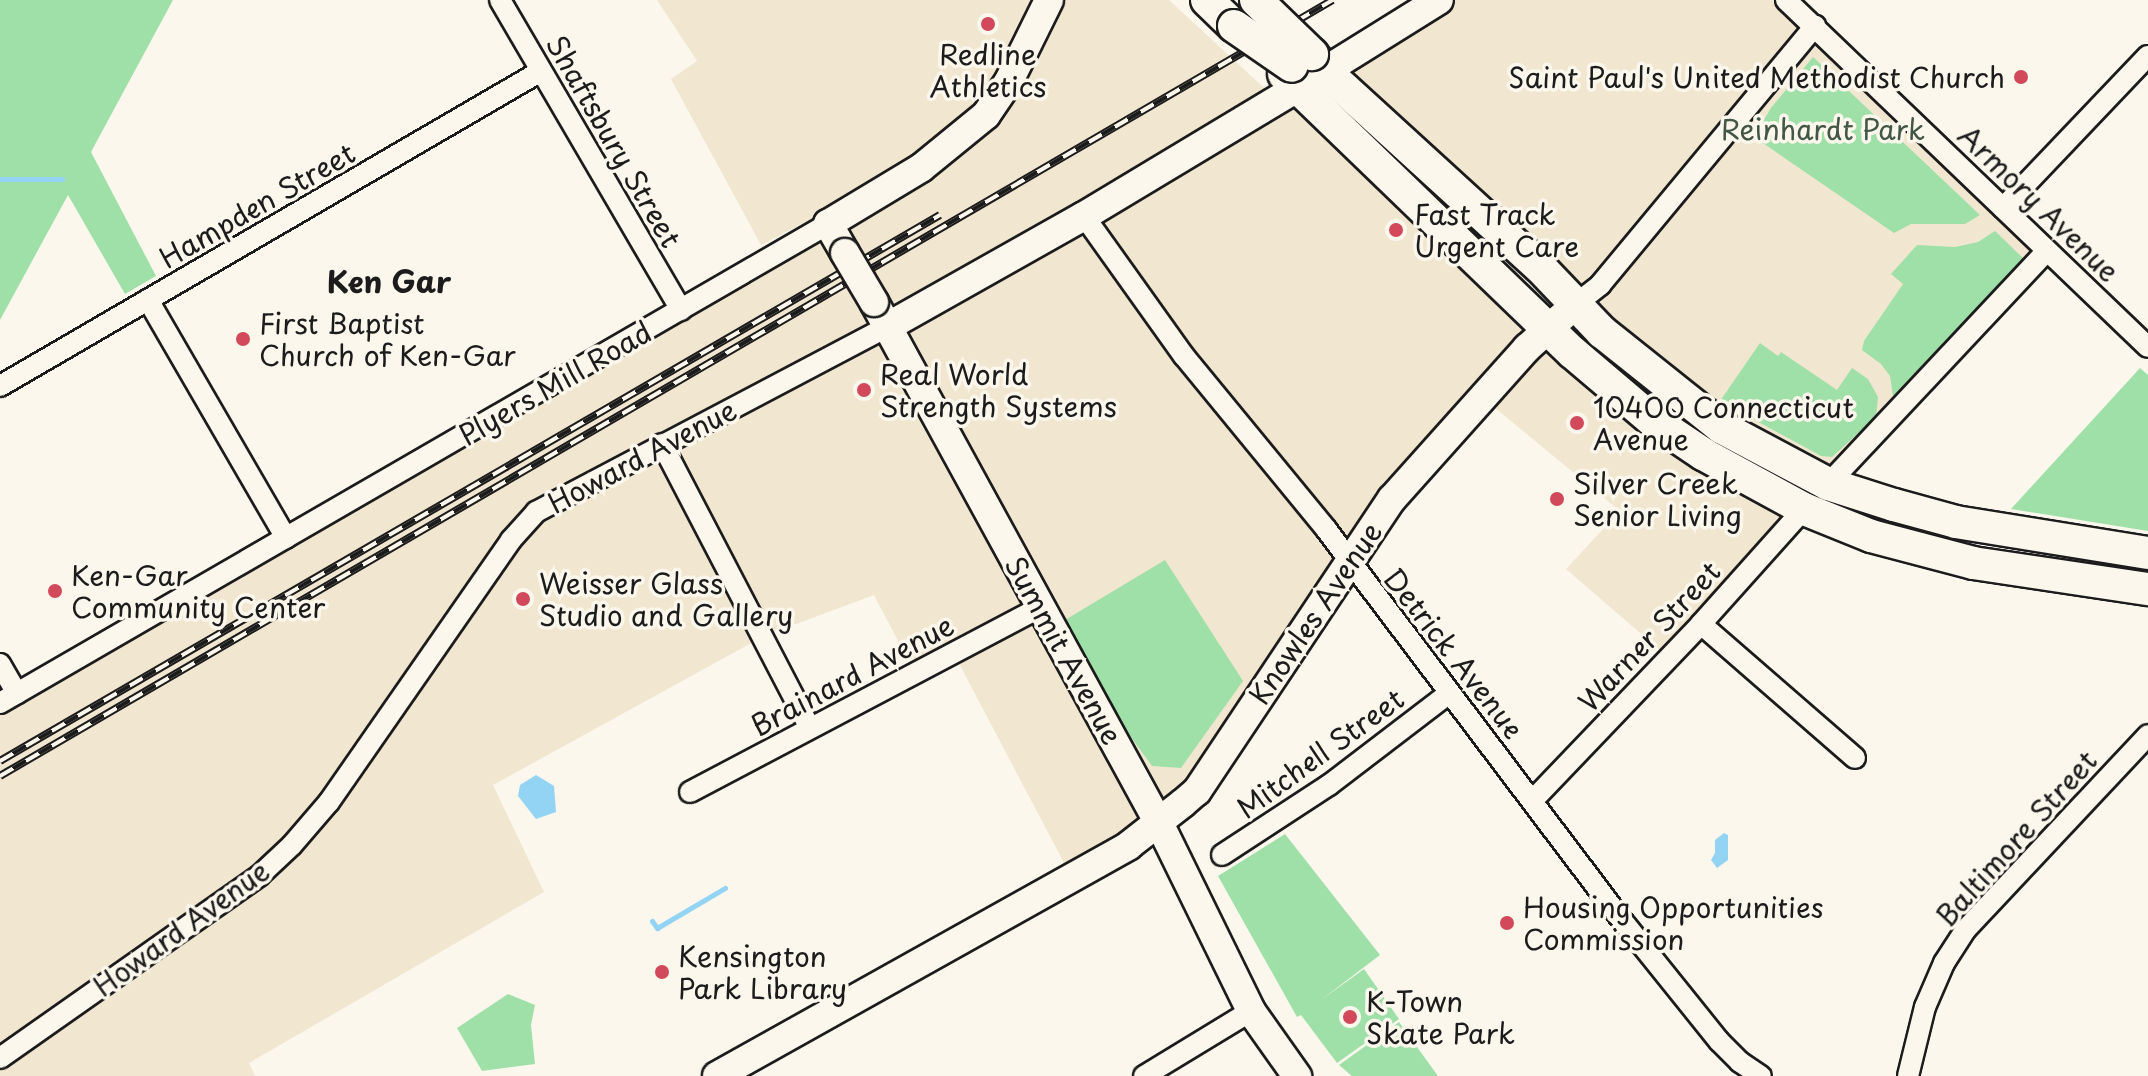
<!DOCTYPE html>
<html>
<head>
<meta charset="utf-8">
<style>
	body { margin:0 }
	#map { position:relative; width:2148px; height:1076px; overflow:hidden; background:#fbf7ec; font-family:"Playpen Sans",sans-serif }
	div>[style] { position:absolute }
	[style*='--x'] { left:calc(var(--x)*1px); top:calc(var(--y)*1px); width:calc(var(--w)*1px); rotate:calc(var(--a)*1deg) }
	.built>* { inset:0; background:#f1e6d0 }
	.green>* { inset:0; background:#9fe0a9 }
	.water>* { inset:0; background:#93d4f5 }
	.stream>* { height:5px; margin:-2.5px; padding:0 2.5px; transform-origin:2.5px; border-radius:2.5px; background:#93d4f5 }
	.roads { filter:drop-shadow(2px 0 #1c1c1c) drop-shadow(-2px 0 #1c1c1c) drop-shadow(0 2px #1c1c1c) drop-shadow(0 -2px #1c1c1c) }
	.street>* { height:20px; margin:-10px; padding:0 10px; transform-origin:10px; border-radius:10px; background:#fbf7ec }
	.secondary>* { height:28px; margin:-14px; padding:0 14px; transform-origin:14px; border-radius:14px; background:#fbf7ec }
	.primary>* { height:32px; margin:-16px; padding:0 16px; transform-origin:16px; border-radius:16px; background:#fbf7ec }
	.rail>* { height:8px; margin-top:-4px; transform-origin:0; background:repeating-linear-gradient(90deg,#fbf7ec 0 15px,#1c1c1c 0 30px); box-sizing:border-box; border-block:2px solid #1c1c1c }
	.bridges { filter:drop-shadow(2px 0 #1c1c1c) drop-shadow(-2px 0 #1c1c1c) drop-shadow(0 2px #1c1c1c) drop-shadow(0 -2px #1c1c1c) }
	.secondary-bridge>* { height:28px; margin:-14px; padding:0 14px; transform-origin:14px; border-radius:14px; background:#fbf7ec }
	.primary-bridge>* { height:32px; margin:-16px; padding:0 16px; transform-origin:16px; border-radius:16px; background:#fbf7ec }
	.dots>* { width:22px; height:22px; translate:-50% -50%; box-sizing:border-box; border:4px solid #fbf7ec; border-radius:50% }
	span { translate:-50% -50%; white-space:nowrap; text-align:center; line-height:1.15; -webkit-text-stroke:7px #fbf7ec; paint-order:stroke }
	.poi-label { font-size:28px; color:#1c1c1c }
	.right { translate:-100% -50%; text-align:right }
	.left { translate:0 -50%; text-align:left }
	.park-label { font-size:28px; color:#435746 }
	.street-label { font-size:28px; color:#1c1c1c }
	.neighbourhood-label { font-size:30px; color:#1c1c1c; font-weight:700 }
</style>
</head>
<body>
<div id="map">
	<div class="built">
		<i style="clip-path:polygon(657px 0,1169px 0,1276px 99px,1297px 88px,1572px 352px,1804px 509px,1669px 658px,1566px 569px,1620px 511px,1483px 398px,1392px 499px,1197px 791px,1072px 878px,954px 654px,915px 673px,874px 595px,764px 636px,493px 785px,544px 892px,249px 1063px,255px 1076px,0 1076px,0 703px,921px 168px,991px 134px,903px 172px,761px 245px,671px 79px,697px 61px)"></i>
		<i style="clip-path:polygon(1439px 0,1786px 0,2047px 251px,1828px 484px,1754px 447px,1325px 71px)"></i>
	</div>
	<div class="green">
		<i style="clip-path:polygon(0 0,173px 0,91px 152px,156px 276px,125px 294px,68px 195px,0 320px)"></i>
		<i style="clip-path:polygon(1813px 57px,1980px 215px,1965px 224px,1911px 224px,1894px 233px,1754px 137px,1771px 108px)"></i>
		<i style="clip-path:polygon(1995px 231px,2024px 259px,1893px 396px,1890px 376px,1881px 364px,1862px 350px,1864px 341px,1903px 284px,1891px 274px,1917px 245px,1955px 247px,1978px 242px)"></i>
		<i style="clip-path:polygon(1760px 343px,1778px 356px,1781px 352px,1837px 390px,1852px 368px,1868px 379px,1878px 397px,1876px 417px,1832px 457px,1821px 456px,1720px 401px)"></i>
		<i style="clip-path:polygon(2140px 368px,2148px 375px,2148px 531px,2011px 509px)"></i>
		<i style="clip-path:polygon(1165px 560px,1243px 681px,1181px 768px,1152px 766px,1109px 707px,1060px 623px)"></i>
		<i style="clip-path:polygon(1285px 834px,1380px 955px,1321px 1000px,1364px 969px,1399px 1019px,1337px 1063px,1301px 1015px,1297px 1017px,1218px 876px)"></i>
		<i style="clip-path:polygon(508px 994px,535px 1005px,531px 1025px,535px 1064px,482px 1071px,457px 1028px)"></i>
		<i style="clip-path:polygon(1399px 1022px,1438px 1076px,1352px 1076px,1339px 1065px)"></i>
	</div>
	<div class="water">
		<i style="clip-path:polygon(536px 775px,554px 786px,556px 812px,536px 819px,518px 796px,520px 785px)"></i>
		<i style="clip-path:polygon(1724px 833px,1728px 835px,1728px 860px,1717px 868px,1711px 860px,1715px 853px,1715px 840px)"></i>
	</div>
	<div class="stream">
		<i style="--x:0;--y:179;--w:62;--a:0"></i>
		<i style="--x:652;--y:921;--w:9;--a:54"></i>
		<i style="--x:657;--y:928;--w:79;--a:-30.5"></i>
	</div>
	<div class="roads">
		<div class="street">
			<i style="--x:500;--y:0;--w:359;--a:59.7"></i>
			<i style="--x:1786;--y:0;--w:501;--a:43.79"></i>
			<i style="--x:2003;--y:208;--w:210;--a:-46.4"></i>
			<i style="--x:1084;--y:216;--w:172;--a:54.5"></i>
			<i style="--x:1184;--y:356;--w:224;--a:50.6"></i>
			<i style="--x:1326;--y:529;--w:495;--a:52.9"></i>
			<i style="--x:1625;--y:924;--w:150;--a:51.2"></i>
			<i style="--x:1719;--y:1041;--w:30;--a:45"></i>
			<i style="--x:1740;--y:1062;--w:25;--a:34"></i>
			<i style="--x:148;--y:300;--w:275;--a:59.9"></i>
			<i style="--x:1576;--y:304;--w:31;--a:-38"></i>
			<i style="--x:1600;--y:285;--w:337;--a:-50.3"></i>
			<i style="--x:0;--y:386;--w:626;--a:-30.21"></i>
			<i style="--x:662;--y:444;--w:320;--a:62.5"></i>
			<i style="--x:1828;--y:484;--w:320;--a:-46.8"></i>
			<i style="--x:1701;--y:624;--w:204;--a:41"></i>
			<i style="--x:0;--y:664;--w:34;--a:60"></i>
			<i style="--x:0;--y:703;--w:957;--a:-30.05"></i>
			<i style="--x:690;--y:792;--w:397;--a:-27.8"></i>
			<i style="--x:1533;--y:800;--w:243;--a:-46.3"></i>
			<i style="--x:1701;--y:624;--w:154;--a:-48.2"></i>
			<i style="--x:1222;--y:855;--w:128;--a:-33.2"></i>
			<i style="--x:1329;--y:785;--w:150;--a:-37.4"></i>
			<i style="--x:0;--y:1058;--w:317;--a:-35.1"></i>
			<i style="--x:259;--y:876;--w:45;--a:-43.2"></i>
			<i style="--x:292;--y:845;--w:57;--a:-49.3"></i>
			<i style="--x:329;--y:802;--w:319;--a:-55.2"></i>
			<i style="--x:511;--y:540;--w:38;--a:-48"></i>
			<i style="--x:536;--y:512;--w:397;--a:-27.8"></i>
			<i style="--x:1144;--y:1076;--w:125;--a:-31.3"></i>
			<i style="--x:1908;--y:1076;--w:71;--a:-76.2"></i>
			<i style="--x:1925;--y:1007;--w:48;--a:-66.6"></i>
			<i style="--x:1944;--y:963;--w:40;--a:-57.1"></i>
			<i style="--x:1966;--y:929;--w:266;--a:-46.8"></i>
		</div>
		<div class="secondary">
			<i style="--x:1325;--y:71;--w:134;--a:-31.9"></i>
			<i style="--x:845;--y:253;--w:34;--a:-120"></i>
			<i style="--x:828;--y:224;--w:109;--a:-31.1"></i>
			<i style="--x:921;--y:168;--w:84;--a:-39.2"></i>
			<i style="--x:986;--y:115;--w:41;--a:-55.9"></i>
			<i style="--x:1009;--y:81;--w:90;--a:-63.7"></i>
			<i style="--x:874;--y:302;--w:596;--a:61.33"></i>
			<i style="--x:1160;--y:825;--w:207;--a:63.9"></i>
			<i style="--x:1251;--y:1011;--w:80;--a:54.7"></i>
			<i style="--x:887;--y:327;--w:226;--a:-29.4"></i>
			<i style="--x:1084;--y:216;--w:249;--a:-31"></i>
			<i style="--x:717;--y:1076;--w:471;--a:-29.2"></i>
			<i style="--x:1128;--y:846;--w:70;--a:-38"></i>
			<i style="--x:1183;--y:803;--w:18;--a:-41"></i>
			<i style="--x:1197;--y:791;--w:351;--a:-56.3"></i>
			<i style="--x:1392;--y:499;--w:203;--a:-48.2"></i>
			<i style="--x:1527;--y:348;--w:66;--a:-41.9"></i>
		</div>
		<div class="primary">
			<i style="--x:1207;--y:0;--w:37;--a:44"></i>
			<i style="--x:1312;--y:54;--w:21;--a:53"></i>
			<i style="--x:1325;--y:71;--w:291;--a:42.4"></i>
			<i style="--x:1540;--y:267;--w:90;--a:46.4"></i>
			<i style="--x:1602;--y:332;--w:152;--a:38.6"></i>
			<i style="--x:1721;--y:427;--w:121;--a:28"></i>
			<i style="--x:1828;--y:484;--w:69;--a:17.7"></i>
			<i style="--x:1894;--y:505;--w:64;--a:15.3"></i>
			<i style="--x:1956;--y:522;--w:194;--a:9.2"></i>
			<i style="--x:1284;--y:74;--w:400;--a:44"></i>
			<i style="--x:1572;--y:352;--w:104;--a:40.3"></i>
			<i style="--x:1651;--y:419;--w:63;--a:33.9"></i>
			<i style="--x:1703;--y:454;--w:115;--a:28.6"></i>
			<i style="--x:1804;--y:509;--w:72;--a:21.9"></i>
			<i style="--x:1871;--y:536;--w:106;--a:14.8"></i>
			<i style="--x:1973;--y:563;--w:177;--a:8.5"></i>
		</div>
	</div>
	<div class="rail">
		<i style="--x:0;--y:761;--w:1087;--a:-30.15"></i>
		<i style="--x:0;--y:776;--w:1542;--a:-30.21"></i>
	</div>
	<div class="bridges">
		<div class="secondary-bridge">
			<i style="--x:845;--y:253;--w:57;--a:59.4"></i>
		</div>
		<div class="primary-bridge">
			<i style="--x:1256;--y:0;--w:78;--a:44"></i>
			<i style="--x:1234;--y:26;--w:70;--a:34.6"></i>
		</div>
	</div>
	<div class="dots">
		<i style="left:988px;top:24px;background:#d1495b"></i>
		<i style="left:2021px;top:77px;background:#d1495b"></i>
		<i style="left:1396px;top:230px;background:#d1495b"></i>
		<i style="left:243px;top:339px;background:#d1495b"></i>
		<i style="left:864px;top:390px;background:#d1495b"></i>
		<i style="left:1577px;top:423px;background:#d1495b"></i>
		<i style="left:1557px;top:499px;background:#d1495b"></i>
		<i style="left:55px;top:591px;background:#d1495b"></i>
		<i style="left:523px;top:599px;background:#d1495b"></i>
		<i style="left:1507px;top:923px;background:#d1495b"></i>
		<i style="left:662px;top:972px;background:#d1495b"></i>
		<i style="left:1350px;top:1017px;background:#d1495b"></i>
	</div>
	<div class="poi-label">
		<span style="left:988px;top:70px">Redline<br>Athletics</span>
		<span class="right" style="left:2005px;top:77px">Saint Paul's United Methodist Church</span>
		<span class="left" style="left:1414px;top:230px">Fast Track<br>Urgent Care</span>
		<span class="left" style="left:259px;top:339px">First Baptist<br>Church of Ken-Gar</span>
		<span class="left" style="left:880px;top:390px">Real World<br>Strength Systems</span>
		<span class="left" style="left:1593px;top:423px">10400 Connecticut<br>Avenue</span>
		<span class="left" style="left:1573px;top:499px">Silver Creek<br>Senior Living</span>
		<span class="left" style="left:71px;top:591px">Ken-Gar<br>Community Center</span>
		<span class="left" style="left:539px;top:599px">Weisser Glass<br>Studio and Gallery</span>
		<span class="left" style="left:1523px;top:923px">Housing Opportunities<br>Commission</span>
		<span class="left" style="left:678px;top:972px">Kensington<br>Park Library</span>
		<span class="left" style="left:1366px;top:1017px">K-Town<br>Skate Park</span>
	</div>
	<div class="park-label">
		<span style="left:1823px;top:129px">Reinhardt Park</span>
	</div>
	<div class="street-label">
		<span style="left:614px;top:141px;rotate:60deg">Shaftsbury Street</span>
		<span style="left:2039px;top:203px;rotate:44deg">Armory Avenue</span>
		<span style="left:257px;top:205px;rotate:-30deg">Hampden Street</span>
		<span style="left:555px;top:383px;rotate:-30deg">Plyers Mill Road</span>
		<span style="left:642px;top:456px;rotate:-28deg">Howard Avenue</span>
		<span style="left:1315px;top:613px;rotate:-56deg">Knowles Avenue</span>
		<span style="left:1649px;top:636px;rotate:-47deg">Warner Street</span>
		<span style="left:1064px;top:650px;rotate:61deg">Summit Avenue</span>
		<span style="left:1454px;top:653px;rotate:52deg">Detrick Avenue</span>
		<span style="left:852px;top:675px;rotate:-28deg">Brainard Avenue</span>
		<span style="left:1320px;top:753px;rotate:-36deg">Mitchell Street</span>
		<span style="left:2016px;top:838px;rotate:-48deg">Baltimore Street</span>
		<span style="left:181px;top:928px;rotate:-36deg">Howard Avenue</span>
	</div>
	<div class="neighbourhood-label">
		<span style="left:389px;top:281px">Ken Gar</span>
	</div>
</div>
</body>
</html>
